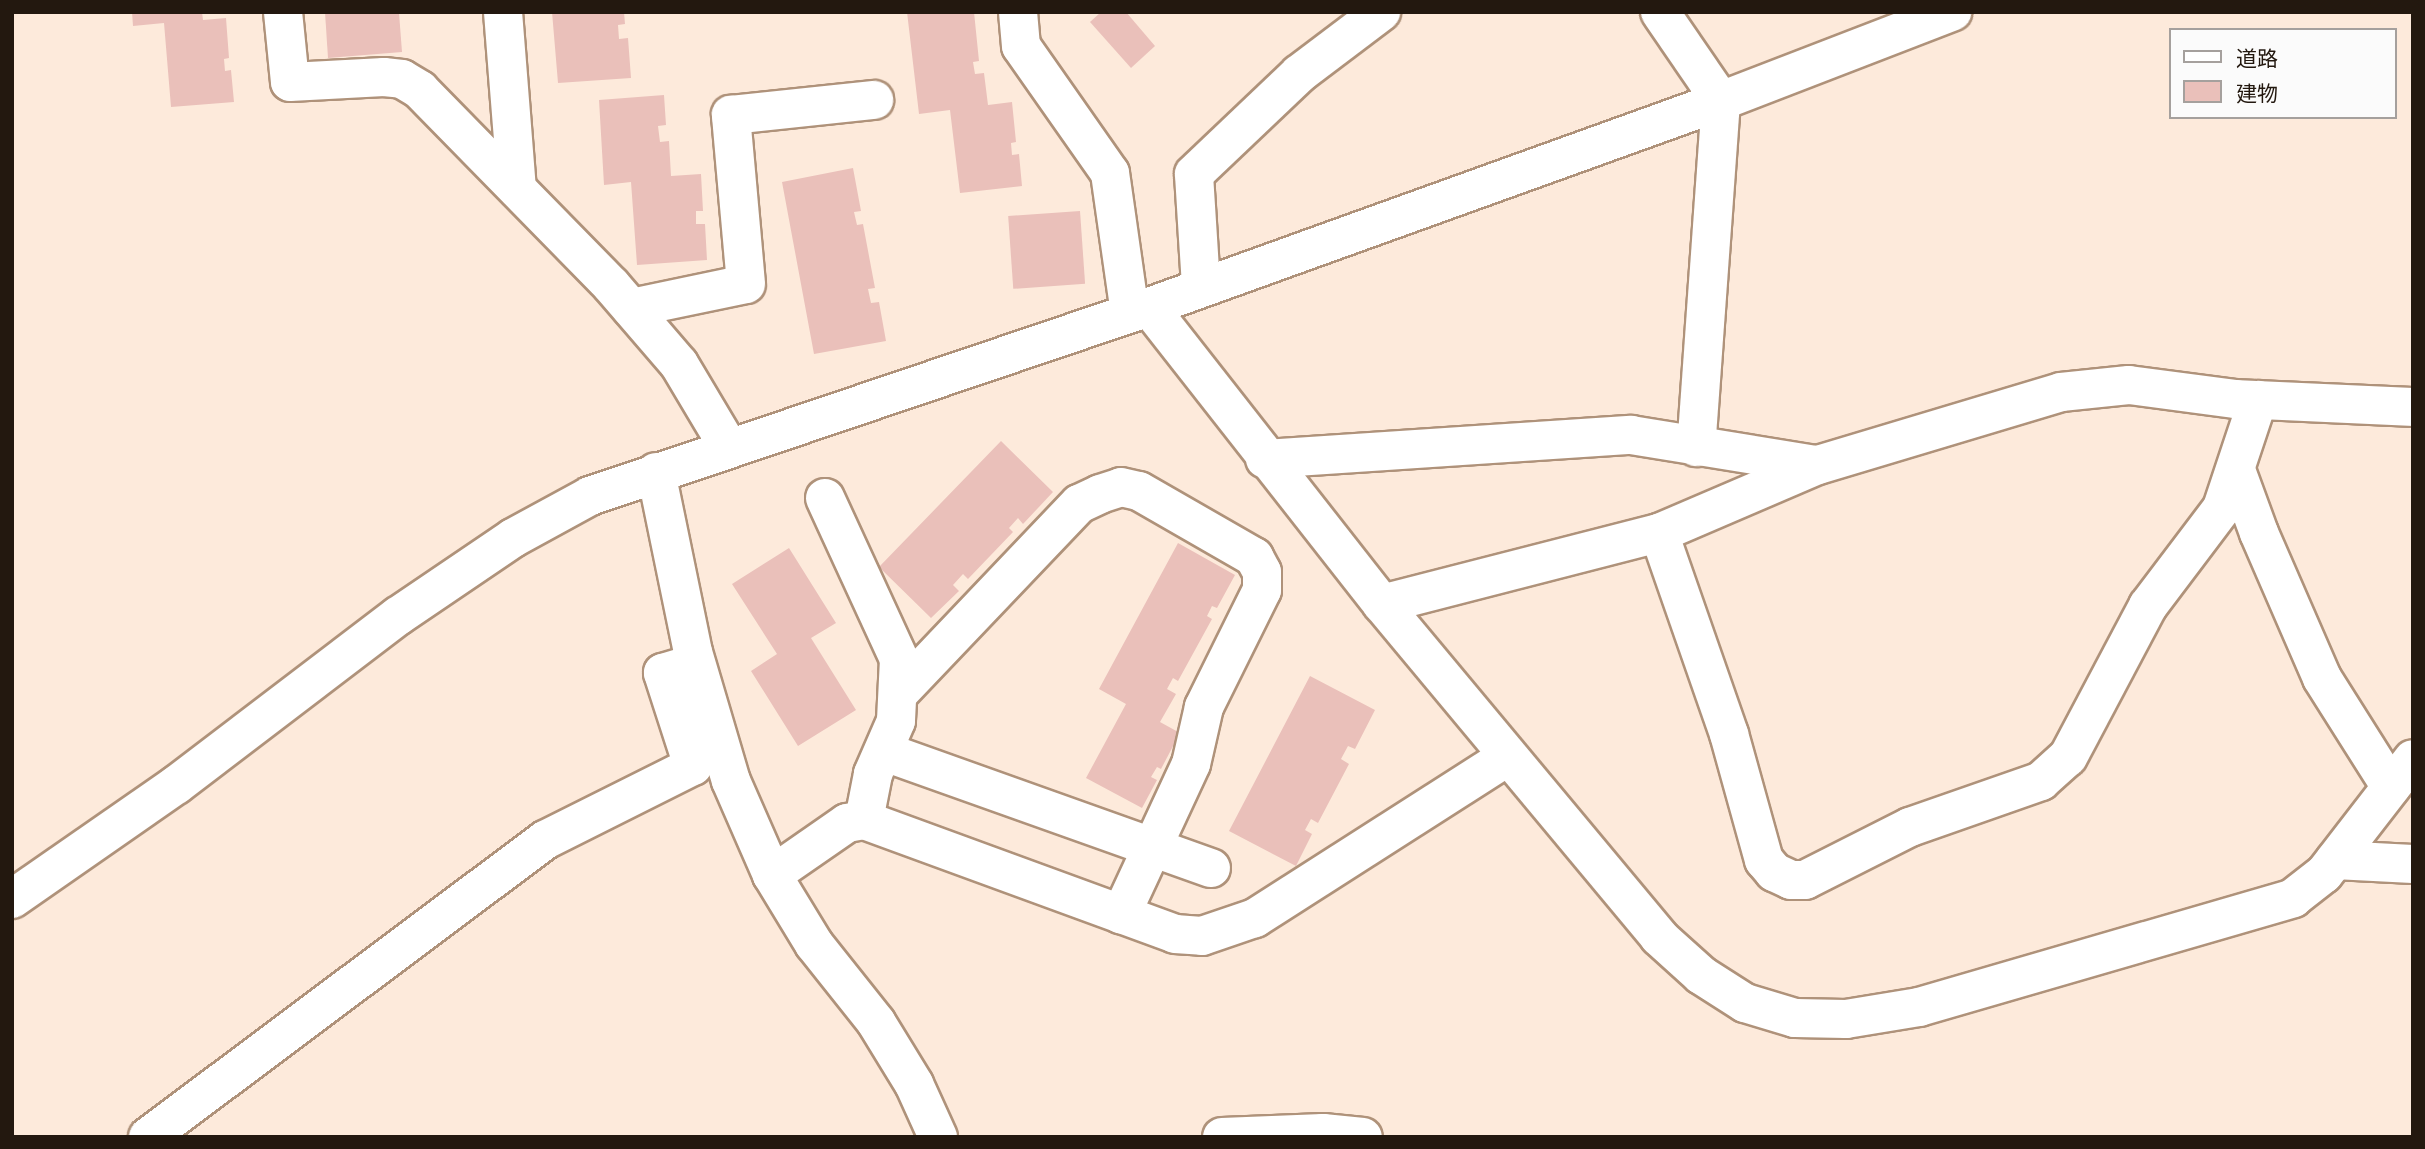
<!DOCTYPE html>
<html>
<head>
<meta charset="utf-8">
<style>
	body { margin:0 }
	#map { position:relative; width:2425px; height:1149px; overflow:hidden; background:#fdeadb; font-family:Bitter,"Noto Sans JP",serif }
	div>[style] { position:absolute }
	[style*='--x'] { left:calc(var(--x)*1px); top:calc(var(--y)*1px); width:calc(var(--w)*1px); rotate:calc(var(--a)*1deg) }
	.building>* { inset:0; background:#eac0ba; transform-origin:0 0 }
	.roads { filter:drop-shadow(2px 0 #af927a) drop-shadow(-2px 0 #af927a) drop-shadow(0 2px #af927a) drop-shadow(0 -2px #af927a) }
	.minor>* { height:38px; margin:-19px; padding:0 19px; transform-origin:19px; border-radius:19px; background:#fff }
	span { translate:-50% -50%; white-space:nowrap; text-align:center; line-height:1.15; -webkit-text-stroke:6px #fbfbfb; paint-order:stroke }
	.frame { position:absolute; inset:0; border:14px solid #23180f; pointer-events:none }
	.legend { position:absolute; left:2169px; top:28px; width:228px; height:91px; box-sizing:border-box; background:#fbfbfb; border:2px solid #a5a09d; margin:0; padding:9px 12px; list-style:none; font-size:21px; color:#23180f }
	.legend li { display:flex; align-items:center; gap:14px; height:35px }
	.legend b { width:35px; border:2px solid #a5a09d }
</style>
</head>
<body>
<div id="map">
	<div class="building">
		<i style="clip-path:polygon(132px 12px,202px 12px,203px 20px,226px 18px,229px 58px,224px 59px,225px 71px,231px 70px,234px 102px,171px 107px,164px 23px,133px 26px)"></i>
		<i style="clip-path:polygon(325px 12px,399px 13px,402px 52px,328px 58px)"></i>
		<i style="clip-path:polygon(552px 12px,624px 12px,625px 24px,618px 25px,619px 39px,628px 38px,631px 78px,558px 83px)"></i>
		<i style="clip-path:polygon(907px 12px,974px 12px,979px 61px,973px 62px,975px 74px,984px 73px,988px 105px,1012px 102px,1016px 142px,1011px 143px,1012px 155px,1019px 154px,1022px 186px,960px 193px,950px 110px,919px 114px)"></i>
		<i style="clip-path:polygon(1101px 12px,1126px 12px,1155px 46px,1131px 68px,1090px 22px)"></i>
		<i style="clip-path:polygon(664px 95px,666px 125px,658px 126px,660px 142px,669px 141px,671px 176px,701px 174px,703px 211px,696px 211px,696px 224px,705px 224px,707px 260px,637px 265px,631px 182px,604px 185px,599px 100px)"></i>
		<i style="clip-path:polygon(853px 168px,861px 211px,854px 212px,857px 225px,863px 224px,875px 288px,868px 289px,871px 303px,879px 302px,886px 341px,814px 354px,782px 182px)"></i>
		<i style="left:1080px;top:211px;width:73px;height:72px;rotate:86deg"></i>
		<i style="clip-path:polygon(1001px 441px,1053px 492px,1023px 524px,1018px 518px,1009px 528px,1013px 532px,968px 579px,963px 574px,953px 585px,959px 591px,931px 618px,879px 567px)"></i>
		<i style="clip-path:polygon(1178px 543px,1235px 575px,1217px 608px,1212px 606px,1207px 616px,1212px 619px,1178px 681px,1173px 678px,1167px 689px,1176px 694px,1160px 722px,1180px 733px,1161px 769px,1157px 767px,1151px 777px,1157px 780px,1142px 808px,1086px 778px,1126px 704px,1099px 689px)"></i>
		<i style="clip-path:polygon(789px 548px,836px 623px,811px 638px,856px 710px,798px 746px,751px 671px,777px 654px,732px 584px)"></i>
		<i style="clip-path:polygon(1310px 676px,1375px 710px,1355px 749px,1348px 746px,1341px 759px,1349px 764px,1318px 823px,1311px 819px,1305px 830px,1312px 834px,1296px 866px,1229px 831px)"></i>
	</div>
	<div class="roads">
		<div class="minor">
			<i style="--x:283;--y:12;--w:70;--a:84.3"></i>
			<i style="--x:290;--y:82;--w:94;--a:-3"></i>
			<i style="--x:384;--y:77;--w:18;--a:6"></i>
			<i style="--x:402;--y:79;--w:21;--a:31"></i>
			<i style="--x:420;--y:90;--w:273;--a:45.6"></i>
			<i style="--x:611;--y:285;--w:104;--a:49.3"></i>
			<i style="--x:679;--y:364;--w:98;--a:59.2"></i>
			<i style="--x:503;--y:12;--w:177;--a:85.5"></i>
			<i style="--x:1018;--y:12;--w:34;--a:85"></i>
			<i style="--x:1021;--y:46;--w:155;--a:55"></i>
			<i style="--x:1110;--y:173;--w:141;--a:81.9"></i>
			<i style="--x:1660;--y:12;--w:108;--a:55.6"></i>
			<i style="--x:1721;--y:101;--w:347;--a:94.1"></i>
			<i style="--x:1201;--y:286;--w:112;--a:-93.6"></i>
			<i style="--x:1194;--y:174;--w:145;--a:-43.6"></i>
			<i style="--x:1299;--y:74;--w:103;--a:-37.1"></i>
			<i style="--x:1149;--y:307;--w:377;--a:51.9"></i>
			<i style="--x:1382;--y:604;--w:433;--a:50.2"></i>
			<i style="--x:1659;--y:937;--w:57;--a:42.1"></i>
			<i style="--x:1701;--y:975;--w:52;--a:32.5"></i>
			<i style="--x:1745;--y:1003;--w:52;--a:16.7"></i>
			<i style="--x:1795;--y:1018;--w:51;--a:1.1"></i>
			<i style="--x:1846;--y:1019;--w:74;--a:-9.3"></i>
			<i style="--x:1919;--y:1007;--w:390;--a:-16.2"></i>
			<i style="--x:2293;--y:898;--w:39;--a:-38"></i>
			<i style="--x:2324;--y:874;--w:145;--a:-52.3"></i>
			<i style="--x:631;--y:308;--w:117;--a:-11.8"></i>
			<i style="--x:746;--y:284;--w:170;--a:-95.1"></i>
			<i style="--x:731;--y:115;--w:144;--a:-6"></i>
			<i style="--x:1265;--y:459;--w:367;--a:-3.8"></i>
			<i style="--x:1631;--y:435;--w:187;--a:9.2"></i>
			<i style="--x:2236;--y:470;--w:67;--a:69.9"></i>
			<i style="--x:2259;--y:533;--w:158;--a:66.5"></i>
			<i style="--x:2322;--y:678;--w:129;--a:57.7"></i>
			<i style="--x:656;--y:472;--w:184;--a:78.4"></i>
			<i style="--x:693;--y:652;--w:134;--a:73.6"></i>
			<i style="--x:731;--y:781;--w:103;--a:66.4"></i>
			<i style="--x:772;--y:875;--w:81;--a:58.7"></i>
			<i style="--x:814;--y:944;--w:100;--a:51.5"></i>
			<i style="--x:876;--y:1022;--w:73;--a:58.5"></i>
			<i style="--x:914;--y:1084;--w:58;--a:65.6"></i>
			<i style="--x:825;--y:498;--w:177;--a:65.3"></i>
			<i style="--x:899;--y:659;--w:62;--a:92.8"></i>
			<i style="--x:896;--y:721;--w:58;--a:113.5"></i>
			<i style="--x:873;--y:774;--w:47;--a:101.1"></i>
			<i style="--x:1659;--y:533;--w:213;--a:70.8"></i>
			<i style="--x:1729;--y:734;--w:131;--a:74.5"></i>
			<i style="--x:1764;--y:860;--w:16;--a:50"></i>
			<i style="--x:1774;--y:872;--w:19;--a:25"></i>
			<i style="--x:1791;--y:880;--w:14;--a:0"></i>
			<i style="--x:1805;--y:880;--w:118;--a:-26.8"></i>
			<i style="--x:1910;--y:827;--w:139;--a:-19.3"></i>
			<i style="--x:2041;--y:781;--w:36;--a:-42"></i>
			<i style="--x:2068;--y:757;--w:171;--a:-62.1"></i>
			<i style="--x:2148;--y:606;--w:123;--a:-52.9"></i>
			<i style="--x:2222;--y:508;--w:114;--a:-71.6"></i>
			<i style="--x:1382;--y:604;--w:286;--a:-14.4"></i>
			<i style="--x:1659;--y:533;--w:173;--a:-23.2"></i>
			<i style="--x:1818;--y:465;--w:254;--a:-16.7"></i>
			<i style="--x:2061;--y:392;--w:68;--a:-5.9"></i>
			<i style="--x:2129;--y:385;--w:108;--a:7.5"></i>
			<i style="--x:2236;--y:399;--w:177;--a:2.6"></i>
			<i style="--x:900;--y:692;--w:260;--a:-46.4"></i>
			<i style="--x:1079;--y:504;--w:23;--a:-25"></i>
			<i style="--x:1100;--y:494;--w:22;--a:-18"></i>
			<i style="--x:1121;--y:487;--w:18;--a:13"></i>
			<i style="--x:1139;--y:491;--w:133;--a:29.9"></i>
			<i style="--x:1254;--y:557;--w:17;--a:62"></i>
			<i style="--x:1262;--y:572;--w:18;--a:90"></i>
			<i style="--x:1262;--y:590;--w:131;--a:116.4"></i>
			<i style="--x:1204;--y:707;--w:58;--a:102.8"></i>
			<i style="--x:1191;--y:764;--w:166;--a:114.9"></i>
			<i style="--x:885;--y:752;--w:346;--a:19.6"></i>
			<i style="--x:2335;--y:860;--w:78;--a:2.9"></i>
			<i style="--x:772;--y:875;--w:91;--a:-34.7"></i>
			<i style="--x:847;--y:823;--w:17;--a:-10"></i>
			<i style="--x:864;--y:820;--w:331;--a:20.1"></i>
			<i style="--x:1175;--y:934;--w:27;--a:4"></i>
			<i style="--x:1202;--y:936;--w:56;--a:-18.8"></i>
			<i style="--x:1255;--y:918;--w:300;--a:-32.6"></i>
			<i style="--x:12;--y:899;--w:200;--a:-34.8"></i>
			<i style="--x:176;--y:785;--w:279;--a:-37.3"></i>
			<i style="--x:398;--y:616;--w:139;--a:-34.1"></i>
			<i style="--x:513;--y:538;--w:88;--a:-28.6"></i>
			<i style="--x:590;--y:496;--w:590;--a:-18.68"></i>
			<i style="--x:1149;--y:307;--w:608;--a:-19.81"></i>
			<i style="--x:1721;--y:101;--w:248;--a:-21.1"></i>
			<i style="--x:148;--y:1137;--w:496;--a:-36.8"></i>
			<i style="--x:545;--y:840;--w:165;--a:-26.6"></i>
			<i style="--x:693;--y:766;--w:98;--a:-107.9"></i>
			<i style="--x:663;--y:673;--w:34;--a:-17"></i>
			<i style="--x:1222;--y:1137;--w:101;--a:-2.3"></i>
			<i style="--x:1323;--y:1133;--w:40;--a:5.7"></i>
		</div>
	</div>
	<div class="frame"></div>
	<ul class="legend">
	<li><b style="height:9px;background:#fff"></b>道路</li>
	<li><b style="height:19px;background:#eac0ba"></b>建物</li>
	</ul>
</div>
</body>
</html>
